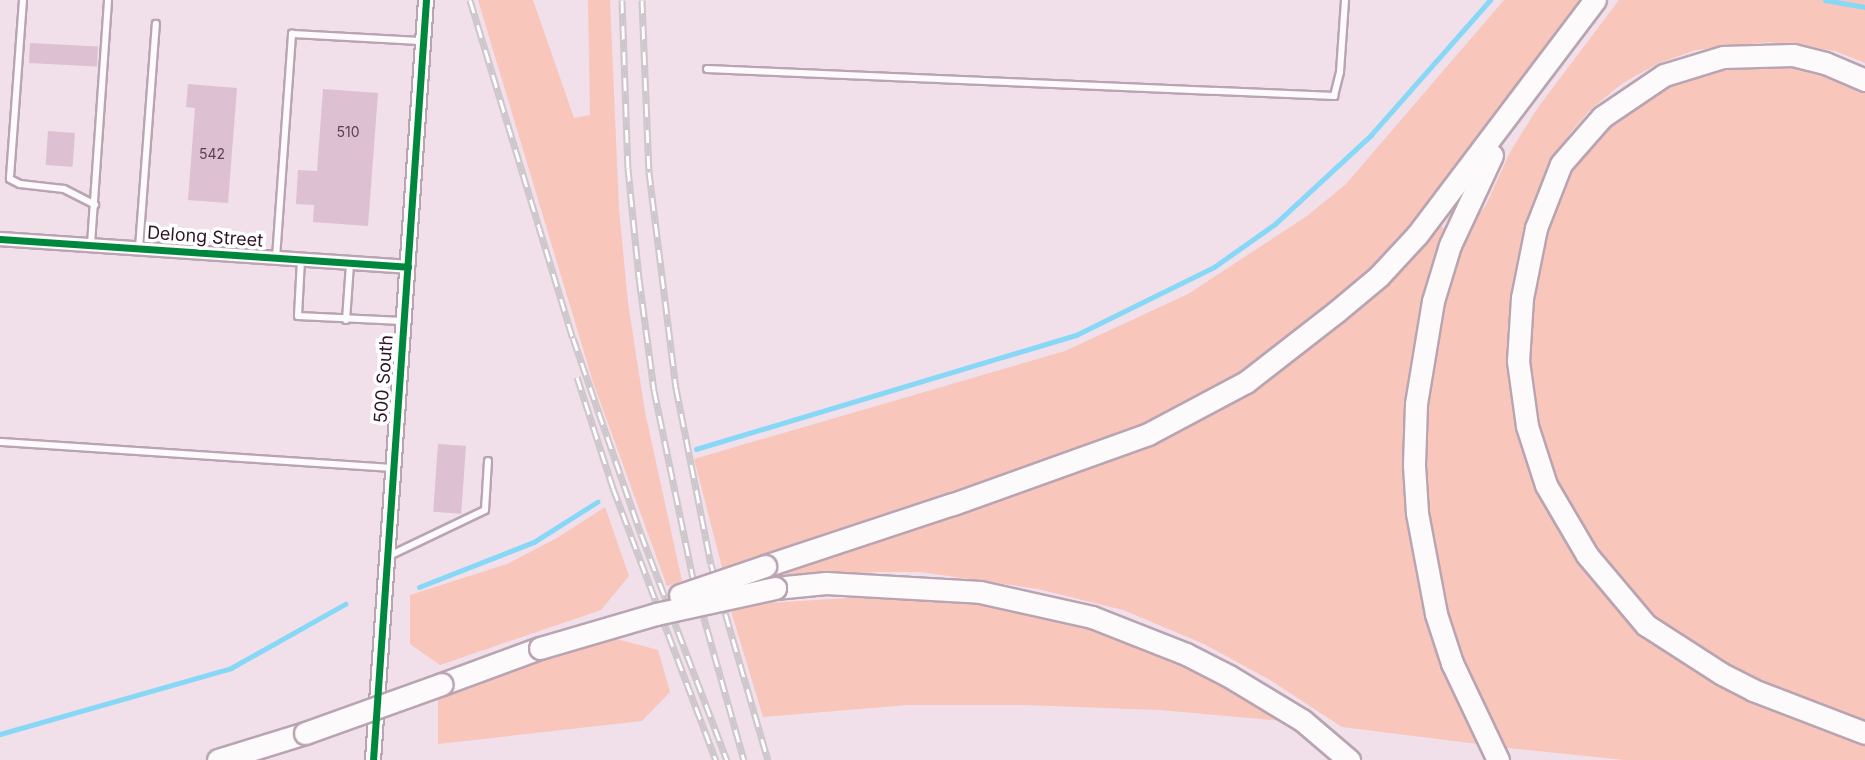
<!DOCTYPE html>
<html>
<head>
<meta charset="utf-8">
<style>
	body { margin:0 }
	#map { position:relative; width:1865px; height:760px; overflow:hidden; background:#f1dfea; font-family:Inter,sans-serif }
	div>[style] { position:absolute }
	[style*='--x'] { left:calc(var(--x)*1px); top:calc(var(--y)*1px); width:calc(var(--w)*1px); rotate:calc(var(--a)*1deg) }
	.green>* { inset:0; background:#f8c6bb }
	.stream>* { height:4.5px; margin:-2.25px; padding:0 2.25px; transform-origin:2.25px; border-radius:2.25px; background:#87d8f7 }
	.building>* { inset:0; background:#ddc0d2; transform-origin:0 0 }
	.roads { filter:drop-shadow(2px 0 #b9a4b2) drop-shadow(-2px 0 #b9a4b2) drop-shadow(0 2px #b9a4b2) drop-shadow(0 -2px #b9a4b2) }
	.service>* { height:6px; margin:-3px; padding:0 3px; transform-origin:3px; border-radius:3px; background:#fdfafc }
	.minor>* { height:12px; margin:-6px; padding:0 6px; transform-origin:6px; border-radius:6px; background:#fdfafc }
	.tertiary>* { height:14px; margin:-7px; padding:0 7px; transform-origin:7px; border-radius:7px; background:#fdfafc }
	.motorway>* { height:21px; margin:-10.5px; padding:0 10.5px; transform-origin:10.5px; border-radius:10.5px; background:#fdfafc }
	.rail>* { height:7px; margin-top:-3.5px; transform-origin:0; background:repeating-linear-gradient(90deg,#fff 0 13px,#cdc7cb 0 26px); box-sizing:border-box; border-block:2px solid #cdc7cb }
	.bridges { filter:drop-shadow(2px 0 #b9a4b2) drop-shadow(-2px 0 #b9a4b2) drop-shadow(0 2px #b9a4b2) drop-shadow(0 -2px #b9a4b2) }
	.motorway-bridge>* { height:21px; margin:-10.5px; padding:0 10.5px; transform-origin:10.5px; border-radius:10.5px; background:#fdfafc }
	.cycleway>* { height:7px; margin:-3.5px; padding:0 3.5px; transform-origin:3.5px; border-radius:3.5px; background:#00873e }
	span { translate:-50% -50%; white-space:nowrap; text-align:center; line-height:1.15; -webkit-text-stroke:7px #fff; paint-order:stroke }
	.number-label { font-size:14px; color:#5c4052 }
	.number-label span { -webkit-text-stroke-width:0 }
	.street-label { font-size:18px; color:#311527 }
</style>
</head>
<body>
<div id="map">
	<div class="green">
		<i style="clip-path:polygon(478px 0,533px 0,574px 118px,590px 115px,588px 0,610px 0,619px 209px,628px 303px,645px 412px,682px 581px,667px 586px,593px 382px)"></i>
		<i style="clip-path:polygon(1504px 0,1581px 0,1433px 201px,1378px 261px,1350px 289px,1246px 370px,1202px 397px,1121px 435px,724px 575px,694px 459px,1065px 351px,1188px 294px,1307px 216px,1346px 184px)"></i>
		<i style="clip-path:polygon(1619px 0,1865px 0,1865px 63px,1835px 51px,1770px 42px,1696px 50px,1657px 64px,1623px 83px,1592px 108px,1571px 132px,1551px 164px,1534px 205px,1521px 249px,1513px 298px,1521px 422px,1621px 608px,1865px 740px,1865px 760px,1624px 760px,1500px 747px,1475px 700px,1445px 615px,1423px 489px,1426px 372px,1452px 266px,1468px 228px,1486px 205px,1510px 152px,1539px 106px)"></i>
		<i style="clip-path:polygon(1707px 65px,1818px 65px,1865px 84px,1865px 721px,1744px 675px,1686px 641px,1639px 602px,1598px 553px,1566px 502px,1540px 431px,1529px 368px,1529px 336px,1534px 271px,1553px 201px,1579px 152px,1632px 100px)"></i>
		<i style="clip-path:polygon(1437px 224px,1447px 230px,1415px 339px,1406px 400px,1403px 456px,1407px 507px,1417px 580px,1434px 641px,1449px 684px,1478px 744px,1342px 727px,1270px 680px,1204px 644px,1123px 610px,1038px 589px,920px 572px,874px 572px,773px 583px,771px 577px,1115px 457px,1164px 436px,1272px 374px,1313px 346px,1397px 269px)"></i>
		<i style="clip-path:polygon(605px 507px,629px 576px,601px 610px,440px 665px,410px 644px,410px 595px,507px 564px,557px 538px)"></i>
		<i style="clip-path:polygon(914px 594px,997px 602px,1121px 635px,1185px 659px,1296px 722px,1159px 710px,1025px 705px,908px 705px,763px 717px,731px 611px,767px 603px)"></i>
		<i style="clip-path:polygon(609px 637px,658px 650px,670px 692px,642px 721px,438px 744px,438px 696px)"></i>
	</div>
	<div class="stream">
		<i style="--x:1825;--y:0;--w:41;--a:9.9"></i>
		<i style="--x:696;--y:449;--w:397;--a:-16.7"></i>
		<i style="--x:1076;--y:335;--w:154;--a:-26.2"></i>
		<i style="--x:1214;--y:267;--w:75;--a:-35.2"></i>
		<i style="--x:1275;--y:224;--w:131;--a:-42.8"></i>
		<i style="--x:1371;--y:135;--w:180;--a:-48.6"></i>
		<i style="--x:419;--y:587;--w:123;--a:-21.4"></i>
		<i style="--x:534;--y:542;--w:75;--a:-32.4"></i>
		<i style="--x:0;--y:734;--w:240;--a:-15.9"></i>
		<i style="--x:231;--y:668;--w:131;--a:-29.3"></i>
	</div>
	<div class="building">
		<i style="left:30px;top:43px;width:68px;height:20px;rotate:3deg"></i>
		<i style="clip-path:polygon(188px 84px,237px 88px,228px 203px,188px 200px,195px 108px,186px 107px)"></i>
		<i style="clip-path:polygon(323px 89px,378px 93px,368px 226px,313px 222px,314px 205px,296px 204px,298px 170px,317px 171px)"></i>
		<i style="left:48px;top:131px;width:27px;height:34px;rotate:4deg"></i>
		<i style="left:438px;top:444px;width:28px;height:68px;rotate:4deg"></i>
	</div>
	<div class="roads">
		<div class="service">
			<i style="--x:23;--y:0;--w:179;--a:94.2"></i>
			<i style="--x:10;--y:179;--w:11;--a:27"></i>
			<i style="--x:20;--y:184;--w:44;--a:6.5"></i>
			<i style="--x:64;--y:189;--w:35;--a:27"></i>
			<i style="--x:707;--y:69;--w:628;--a:2.47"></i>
			<i style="--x:1334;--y:96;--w:25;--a:-76"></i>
			<i style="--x:1340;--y:72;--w:72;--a:-86"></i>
			<i style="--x:91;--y:244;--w:245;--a:-86"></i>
			<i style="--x:139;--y:248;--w:225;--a:-85.7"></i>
			<i style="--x:276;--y:258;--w:225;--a:-85.9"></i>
			<i style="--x:292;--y:34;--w:129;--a:3.1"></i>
			<i style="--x:301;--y:260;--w:56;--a:93.1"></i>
			<i style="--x:298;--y:316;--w:104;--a:2.8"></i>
			<i style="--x:346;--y:320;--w:56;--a:-85.9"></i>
			<i style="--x:0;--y:442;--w:394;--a:3.8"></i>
			<i style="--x:389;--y:556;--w:106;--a:-25.6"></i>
			<i style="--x:485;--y:510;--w:49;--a:-86.5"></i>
		</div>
		<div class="minor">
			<i style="--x:0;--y:239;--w:409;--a:3.9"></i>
		</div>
		<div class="tertiary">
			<i style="--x:373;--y:760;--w:762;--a:-86.01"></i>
		</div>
		<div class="motorway">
			<i style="--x:1865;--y:80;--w:43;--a:-157"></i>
			<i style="--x:1825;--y:63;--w:33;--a:-166"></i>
			<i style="--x:1793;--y:55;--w:70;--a:178.4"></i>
			<i style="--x:1723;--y:57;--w:62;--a:163"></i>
			<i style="--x:1664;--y:75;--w:75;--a:145.9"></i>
			<i style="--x:1602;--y:117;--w:62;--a:131.1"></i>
			<i style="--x:1561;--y:164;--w:69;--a:111.3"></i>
			<i style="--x:1536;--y:228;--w:71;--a:101.3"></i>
			<i style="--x:1522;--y:298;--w:63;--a:93.6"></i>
			<i style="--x:1518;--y:361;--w:66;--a:82.1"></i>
			<i style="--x:1527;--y:426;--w:62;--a:72.1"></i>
			<i style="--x:1546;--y:485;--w:81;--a:59.6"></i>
			<i style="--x:1587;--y:555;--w:92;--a:49.9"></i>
			<i style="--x:1646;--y:625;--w:90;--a:32.8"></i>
			<i style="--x:1722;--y:674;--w:35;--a:27"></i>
			<i style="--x:1753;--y:690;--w:120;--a:21"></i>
			<i style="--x:1492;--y:155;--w:99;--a:115"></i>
			<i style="--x:1450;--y:245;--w:59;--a:106.9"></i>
			<i style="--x:1433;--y:301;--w:104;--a:99.4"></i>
			<i style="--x:1416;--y:404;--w:61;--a:91.9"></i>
			<i style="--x:1414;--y:465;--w:48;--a:86.4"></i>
			<i style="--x:1417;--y:513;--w:103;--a:79.3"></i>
			<i style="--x:1436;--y:614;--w:52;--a:71.9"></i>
			<i style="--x:1452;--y:663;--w:107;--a:64.6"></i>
			<i style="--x:765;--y:566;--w:198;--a:-18.3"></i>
			<i style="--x:953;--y:504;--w:207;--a:-19.7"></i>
			<i style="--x:1148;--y:434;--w:111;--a:-28"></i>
			<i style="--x:1246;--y:382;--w:114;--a:-37.9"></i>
			<i style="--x:1336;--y:312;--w:56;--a:-39.9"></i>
			<i style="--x:1379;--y:276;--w:56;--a:-47.2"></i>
			<i style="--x:1417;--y:235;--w:295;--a:-52.9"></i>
			<i style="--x:775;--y:588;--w:51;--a:-5.6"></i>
			<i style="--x:826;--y:583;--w:154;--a:3.3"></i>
			<i style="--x:980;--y:592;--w:115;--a:12.6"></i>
			<i style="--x:1092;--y:617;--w:101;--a:21.5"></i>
			<i style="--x:1186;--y:654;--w:48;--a:27.1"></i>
			<i style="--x:1229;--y:676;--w:85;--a:31.1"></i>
			<i style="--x:1302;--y:720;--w:62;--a:40.4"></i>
			<i style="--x:442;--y:684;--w:104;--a:-20.2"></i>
			<i style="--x:218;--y:760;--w:91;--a:-17.2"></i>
		</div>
	</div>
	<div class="rail">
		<i style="--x:470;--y:0;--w:353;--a:73.1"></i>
		<i style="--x:573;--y:338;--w:207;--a:70.9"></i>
		<i style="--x:641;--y:534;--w:242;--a:69.2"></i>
		<i style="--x:622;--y:0;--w:168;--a:88"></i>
		<i style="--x:628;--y:168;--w:111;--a:84.3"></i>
		<i style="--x:639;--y:278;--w:113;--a:82.4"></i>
		<i style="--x:654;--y:390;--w:193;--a:78.3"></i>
		<i style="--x:693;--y:579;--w:188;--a:74.3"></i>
		<i style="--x:642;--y:0;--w:172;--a:87.7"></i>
		<i style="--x:649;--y:172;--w:218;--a:82.9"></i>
		<i style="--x:676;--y:388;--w:179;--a:78.8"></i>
		<i style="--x:711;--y:564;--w:204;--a:73.8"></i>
		<i style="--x:577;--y:377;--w:117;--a:72"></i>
		<i style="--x:613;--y:488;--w:291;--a:69.3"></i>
	</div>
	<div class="bridges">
		<div class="motorway-bridge">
			<i style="--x:680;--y:595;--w:90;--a:-18.8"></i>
			<i style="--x:540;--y:648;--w:121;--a:-16.3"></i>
			<i style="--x:656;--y:614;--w:122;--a:-12.3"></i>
			<i style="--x:305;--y:733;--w:145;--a:-19.7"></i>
		</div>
	</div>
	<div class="cycleway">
		<i style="--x:0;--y:239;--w:409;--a:3.9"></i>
		<i style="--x:373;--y:760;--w:762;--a:-86.01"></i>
	</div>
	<div class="number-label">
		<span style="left:348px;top:132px">510</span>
		<span style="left:212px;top:154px">542</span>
	</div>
	<div class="street-label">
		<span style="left:205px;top:237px;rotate:4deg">Delong Street</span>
		<span style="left:384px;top:379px;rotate:-86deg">500 South</span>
	</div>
</div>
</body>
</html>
